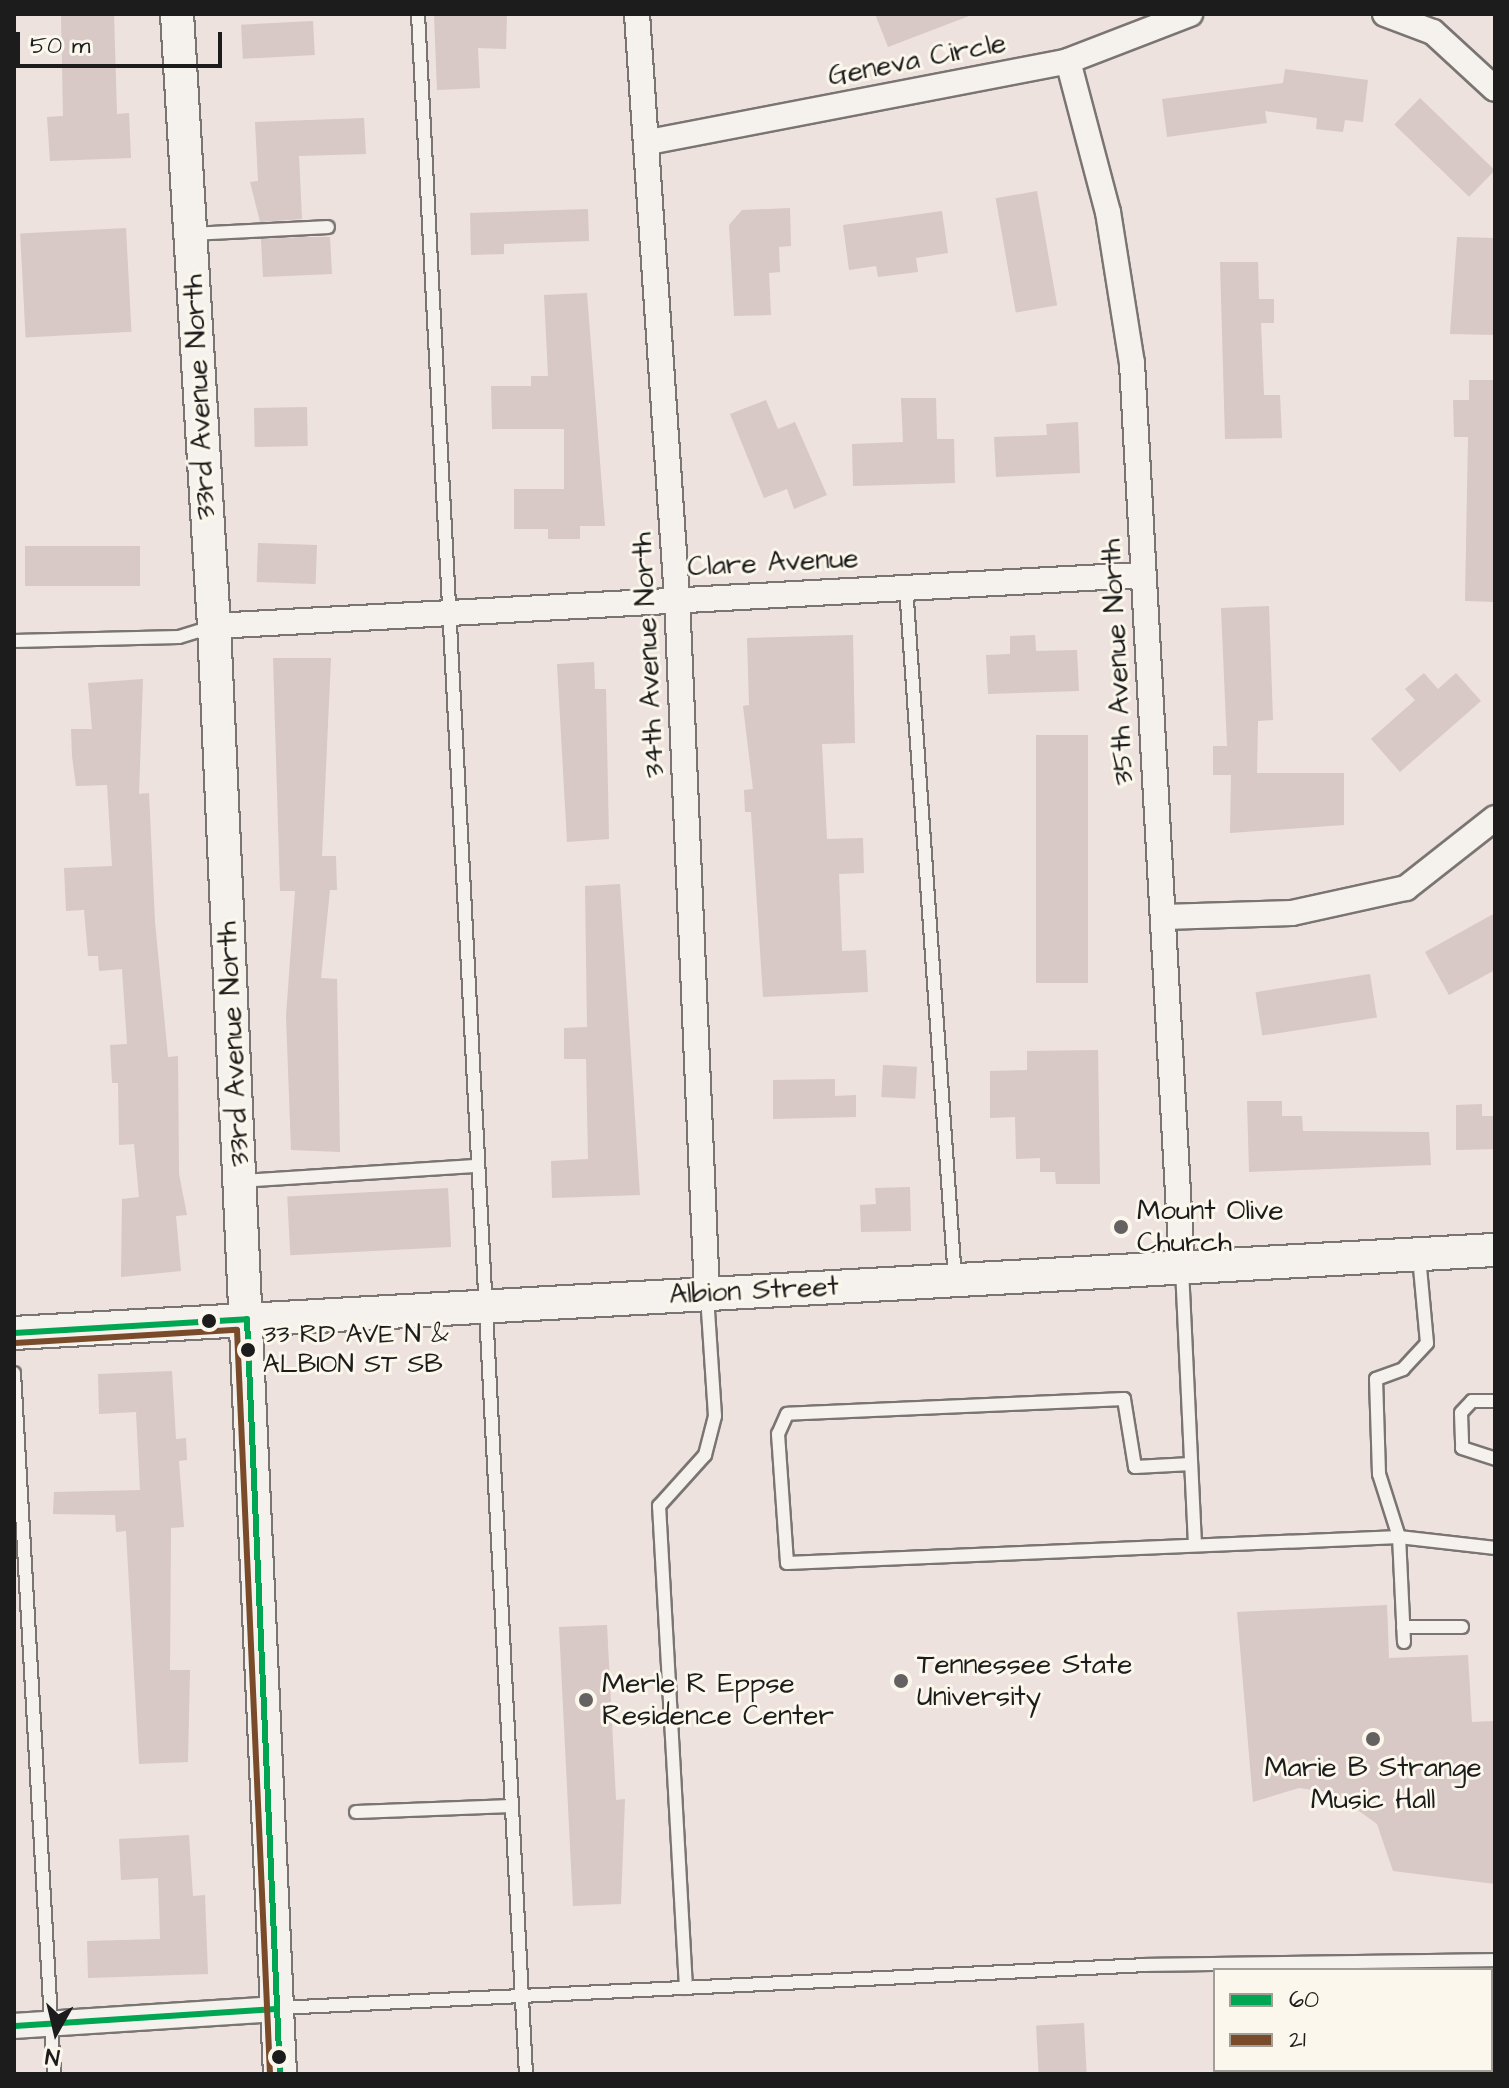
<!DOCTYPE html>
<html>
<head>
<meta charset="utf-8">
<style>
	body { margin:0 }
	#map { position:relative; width:1509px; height:2088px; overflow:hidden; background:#ede2dd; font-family:"Architects Daughter",sans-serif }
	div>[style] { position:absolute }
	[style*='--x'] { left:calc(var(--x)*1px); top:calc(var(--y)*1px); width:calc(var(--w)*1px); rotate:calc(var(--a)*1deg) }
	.building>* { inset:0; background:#d8c8c6; transform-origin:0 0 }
	.roads { filter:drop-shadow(2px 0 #7a7573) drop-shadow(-2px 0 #7a7573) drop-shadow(0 2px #7a7573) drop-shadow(0 -2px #7a7573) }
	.service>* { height:12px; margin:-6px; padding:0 6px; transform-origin:6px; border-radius:6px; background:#f5f2ee }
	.minor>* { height:24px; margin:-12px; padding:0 12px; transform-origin:12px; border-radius:12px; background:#f5f2ee }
	.tertiary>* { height:32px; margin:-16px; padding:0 16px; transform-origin:16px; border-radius:16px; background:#f5f2ee }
	.bus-1>* { height:6px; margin:-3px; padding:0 3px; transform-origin:3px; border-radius:3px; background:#00a651 }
	.bus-2>* { height:6px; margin:-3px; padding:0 3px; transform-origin:3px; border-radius:3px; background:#7a4b2a }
	.dots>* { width:22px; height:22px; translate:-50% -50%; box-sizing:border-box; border:4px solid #fbf7ec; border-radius:50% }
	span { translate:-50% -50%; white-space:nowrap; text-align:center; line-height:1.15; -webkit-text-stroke:6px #fbf7ec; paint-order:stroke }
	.bus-label { font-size:26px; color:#1c1c1c }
	.left { translate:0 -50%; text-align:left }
	.street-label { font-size:28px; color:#1c1c1c }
	.poi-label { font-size:28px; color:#1c1c1c }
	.frame { position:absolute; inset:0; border:16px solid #1c1c1c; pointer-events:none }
	.legend { position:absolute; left:1213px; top:1968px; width:280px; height:104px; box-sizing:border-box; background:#fbf7ec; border:2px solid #a29f99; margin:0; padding:10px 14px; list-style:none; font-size:24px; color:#1c1c1c }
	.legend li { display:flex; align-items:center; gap:16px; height:40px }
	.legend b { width:40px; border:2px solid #a29f99 }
	.north { position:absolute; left:16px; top:1992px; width:80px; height:80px; -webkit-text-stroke:6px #fbf7ec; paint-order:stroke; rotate:188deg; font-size:22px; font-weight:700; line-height:32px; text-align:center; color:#1c1c1c }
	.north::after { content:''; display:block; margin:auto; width:28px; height:36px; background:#1c1c1c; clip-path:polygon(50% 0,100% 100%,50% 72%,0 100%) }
	.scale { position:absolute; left:16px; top:32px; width:206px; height:36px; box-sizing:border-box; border:4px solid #1c1c1c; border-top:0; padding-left:10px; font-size:24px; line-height:28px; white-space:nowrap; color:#1c1c1c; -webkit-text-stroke:6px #fbf7ec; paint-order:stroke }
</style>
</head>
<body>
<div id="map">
	<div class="building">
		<i style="clip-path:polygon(61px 14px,114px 14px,117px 114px,129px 113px,131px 158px,50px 161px,47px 117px,63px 116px)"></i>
		<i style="clip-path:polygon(434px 14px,507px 14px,506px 49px,478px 48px,480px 88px,437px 90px)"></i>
		<i style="clip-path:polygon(875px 14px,969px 14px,969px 16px,888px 47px)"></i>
		<i style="left:313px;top:21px;width:34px;height:72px;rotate:87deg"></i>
		<i style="clip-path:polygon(1285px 69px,1368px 80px,1363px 122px,1345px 120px,1343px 132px,1316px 129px,1317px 118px,1265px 111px,1267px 123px,1167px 137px,1162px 99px,1283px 83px)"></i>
		<i style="left:1420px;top:98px;width:104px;height:37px;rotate:44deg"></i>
		<i style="clip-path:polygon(364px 118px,366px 154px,299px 156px,302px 219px,260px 222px,250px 182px,258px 181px,255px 122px)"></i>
		<i style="left:1037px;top:191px;width:116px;height:42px;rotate:80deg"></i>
		<i style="clip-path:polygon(790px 208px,791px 246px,779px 247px,780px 272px,769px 273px,771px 315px,734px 316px,729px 225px,742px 210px)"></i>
		<i style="clip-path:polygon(588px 209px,589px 241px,504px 244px,504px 254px,471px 255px,470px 213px)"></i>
		<i style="clip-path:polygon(942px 211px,948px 253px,916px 258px,918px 272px,878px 277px,876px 266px,849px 270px,843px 225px)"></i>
		<i style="left:126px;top:228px;width:104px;height:106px;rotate:87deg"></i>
		<i style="clip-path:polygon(303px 237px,330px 237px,332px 274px,263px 277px,261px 239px)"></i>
		<i style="clip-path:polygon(1457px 237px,1495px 238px,1495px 335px,1450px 334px)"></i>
		<i style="clip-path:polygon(1220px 262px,1258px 262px,1259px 299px,1274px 299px,1274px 323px,1261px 323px,1264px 395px,1280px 395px,1282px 438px,1225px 439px)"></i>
		<i style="clip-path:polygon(587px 293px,605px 526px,580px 526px,580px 539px,548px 539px,548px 529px,514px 529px,514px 489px,564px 489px,564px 429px,492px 429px,491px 386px,531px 386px,531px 376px,548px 376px,544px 295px)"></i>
		<i style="clip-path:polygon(1469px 380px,1495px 380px,1495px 602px,1465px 601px,1468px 437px,1454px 437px,1453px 400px,1469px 400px)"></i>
		<i style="clip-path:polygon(901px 398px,936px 398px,937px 439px,954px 439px,955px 483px,853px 486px,852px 444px,903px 442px)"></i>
		<i style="clip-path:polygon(766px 400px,778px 429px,795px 422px,827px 495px,794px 509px,787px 489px,764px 498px,730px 414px)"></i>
		<i style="left:307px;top:407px;width:39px;height:53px;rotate:89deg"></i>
		<i style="clip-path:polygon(1078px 422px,1080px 473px,996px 477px,994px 437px,1047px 435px,1046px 424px)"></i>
		<i style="left:258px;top:543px;width:59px;height:39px;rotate:2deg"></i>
		<i style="left:140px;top:546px;width:40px;height:115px;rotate:90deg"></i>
		<i style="clip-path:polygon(1269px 606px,1273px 720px,1258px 721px,1257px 773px,1344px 773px,1344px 825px,1230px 833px,1231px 775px,1213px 775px,1213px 746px,1227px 746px,1221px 608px)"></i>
		<i style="clip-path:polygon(853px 635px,855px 743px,822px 744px,827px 839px,863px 838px,864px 873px,839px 874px,842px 951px,866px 950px,868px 992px,763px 997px,751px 812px,745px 812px,744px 790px,753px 789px,743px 706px,749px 705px,747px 638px)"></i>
		<i style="clip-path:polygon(1035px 635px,1036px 651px,1077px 650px,1079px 691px,988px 694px,986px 655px,1010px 654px,1010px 636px)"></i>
		<i style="clip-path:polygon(273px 658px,331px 658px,322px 856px,336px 856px,337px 890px,330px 890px,321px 978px,337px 979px,340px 1152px,291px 1150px,286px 1016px,295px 891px,280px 891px)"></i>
		<i style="clip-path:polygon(594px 662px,595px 689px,606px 689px,609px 839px,567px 842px,557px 664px)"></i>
		<i style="clip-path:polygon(1424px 673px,1438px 689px,1456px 673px,1481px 701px,1400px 772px,1371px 739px,1415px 700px,1405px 689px)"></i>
		<i style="clip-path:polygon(143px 679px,139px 794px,149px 793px,155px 922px,168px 1057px,178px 1056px,179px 1174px,187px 1215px,176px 1216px,181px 1271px,121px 1277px,122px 1199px,139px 1197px,134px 1144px,119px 1145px,118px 1083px,112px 1083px,110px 1045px,127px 1044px,122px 969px,99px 971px,98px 956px,88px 956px,84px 910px,66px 911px,64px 868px,112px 866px,107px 785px,76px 786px,72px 756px,71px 729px,92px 729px,88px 683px)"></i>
		<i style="left:1036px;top:735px;width:52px;height:248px"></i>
		<i style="clip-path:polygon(620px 884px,640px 1195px,552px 1198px,551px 1161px,588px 1159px,586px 1059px,564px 1059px,564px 1028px,587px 1027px,585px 886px)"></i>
		<i style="clip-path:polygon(1495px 913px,1495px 970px,1449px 995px,1425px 952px)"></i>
		<i style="left:1370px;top:974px;width:44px;height:116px;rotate:81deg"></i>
		<i style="clip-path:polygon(1098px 1050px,1100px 1184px,1056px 1184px,1055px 1172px,1040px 1172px,1040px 1158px,1016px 1159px,1015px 1117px,990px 1118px,990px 1071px,1027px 1070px,1027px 1051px)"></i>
		<i style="left:883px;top:1065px;width:34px;height:32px;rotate:3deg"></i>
		<i style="clip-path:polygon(835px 1079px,835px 1096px,856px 1095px,856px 1117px,773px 1119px,773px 1080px)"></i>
		<i style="clip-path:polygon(1247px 1101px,1282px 1101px,1282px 1116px,1302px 1116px,1303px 1131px,1429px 1132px,1431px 1165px,1249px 1172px)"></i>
		<i style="clip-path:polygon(1482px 1104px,1482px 1116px,1495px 1116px,1495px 1149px,1456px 1150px,1456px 1105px)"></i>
		<i style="clip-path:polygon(910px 1187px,911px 1231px,861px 1232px,860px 1205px,876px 1204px,875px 1188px)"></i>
		<i style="left:448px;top:1188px;width:59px;height:161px;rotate:87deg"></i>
		<i style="clip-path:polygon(172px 1371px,176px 1439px,186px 1438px,187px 1460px,179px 1461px,184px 1527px,171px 1528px,170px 1670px,190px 1670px,188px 1762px,139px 1764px,126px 1531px,116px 1532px,115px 1515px,53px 1514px,54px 1492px,140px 1490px,136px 1412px,99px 1414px,98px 1374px)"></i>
		<i style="clip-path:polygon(1387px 1605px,1389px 1658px,1468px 1655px,1472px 1722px,1495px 1721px,1495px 1884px,1393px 1871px,1377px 1824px,1334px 1793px,1299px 1788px,1253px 1802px,1237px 1612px)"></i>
		<i style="clip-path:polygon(607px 1625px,616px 1800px,625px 1799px,621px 1904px,573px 1906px,559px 1627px)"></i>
		<i style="clip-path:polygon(189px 1835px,193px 1896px,205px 1895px,208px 1974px,88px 1978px,87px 1941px,160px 1939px,158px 1878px,121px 1880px,119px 1839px)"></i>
		<i style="left:1084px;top:2023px;width:51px;height:48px;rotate:87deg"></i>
	</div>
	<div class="roads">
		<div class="service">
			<i style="--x:418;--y:14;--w:2063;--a:87"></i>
			<i style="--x:192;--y:234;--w:136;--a:-2.9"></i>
			<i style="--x:906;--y:587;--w:694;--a:85.95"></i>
			<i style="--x:14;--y:641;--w:165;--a:-1.4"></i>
			<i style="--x:179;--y:637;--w:34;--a:-17"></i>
			<i style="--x:241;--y:1181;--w:232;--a:-3.7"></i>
			<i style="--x:1182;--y:1269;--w:273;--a:87.3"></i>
			<i style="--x:14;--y:1373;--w:702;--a:86.73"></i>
			<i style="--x:1495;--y:1401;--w:23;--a:180"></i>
			<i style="--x:1472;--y:1401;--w:16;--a:133"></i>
			<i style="--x:1461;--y:1413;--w:35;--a:88"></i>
			<i style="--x:1462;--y:1448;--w:35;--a:18"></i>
			<i style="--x:1191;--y:1464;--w:56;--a:176.9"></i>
			<i style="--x:1135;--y:1467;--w:69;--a:-99.2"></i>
			<i style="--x:1124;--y:1399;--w:337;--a:177.5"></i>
			<i style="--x:787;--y:1414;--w:22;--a:114"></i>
			<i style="--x:778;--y:1434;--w:129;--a:86"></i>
			<i style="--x:787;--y:1563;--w:613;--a:-2.43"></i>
			<i style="--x:1399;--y:1537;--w:97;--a:6.5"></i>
			<i style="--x:1403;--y:1627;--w:59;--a:0"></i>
			<i style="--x:1404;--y:1642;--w:105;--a:-92.7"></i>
			<i style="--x:1399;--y:1537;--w:66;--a:-107.6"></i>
			<i style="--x:1379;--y:1474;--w:95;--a:-91.8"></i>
			<i style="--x:1376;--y:1379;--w:29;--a:-20"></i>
			<i style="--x:1403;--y:1369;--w:35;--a:-47"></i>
			<i style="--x:1427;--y:1343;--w:86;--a:-95.3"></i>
			<i style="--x:356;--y:1812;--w:156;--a:-2.2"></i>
			<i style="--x:686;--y:1988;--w:483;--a:-93.2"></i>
			<i style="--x:659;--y:1506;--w:69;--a:-48"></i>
			<i style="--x:705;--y:1455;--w:40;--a:-75.6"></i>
			<i style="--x:715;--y:1416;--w:122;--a:-93.8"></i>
			<i style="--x:279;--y:2008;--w:868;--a:-2.84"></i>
			<i style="--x:1146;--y:1965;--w:349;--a:-0.8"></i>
		</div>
		<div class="minor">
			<i style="--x:637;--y:14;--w:585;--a:86.08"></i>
			<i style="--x:677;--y:598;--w:697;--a:87.53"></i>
			<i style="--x:1385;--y:14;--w:51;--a:20.6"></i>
			<i style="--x:1433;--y:32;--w:84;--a:42.6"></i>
			<i style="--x:1068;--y:61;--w:156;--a:75.2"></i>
			<i style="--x:1108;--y:212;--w:153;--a:81"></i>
			<i style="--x:1132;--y:363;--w:904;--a:86.83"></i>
			<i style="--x:649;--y:142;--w:427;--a:-10.9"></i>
			<i style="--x:1068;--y:61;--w:131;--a:-21.1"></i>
			<i style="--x:214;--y:626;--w:929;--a:-3.15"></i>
			<i style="--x:1164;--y:917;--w:128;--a:-1.8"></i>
			<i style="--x:1292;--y:913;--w:117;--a:-12.4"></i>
			<i style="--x:1406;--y:888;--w:113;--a:-38.2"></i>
			<i style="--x:14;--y:2026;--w:263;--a:-3.7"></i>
		</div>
		<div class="tertiary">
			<i style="--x:177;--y:14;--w:613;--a:86.54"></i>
			<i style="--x:214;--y:626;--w:1450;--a:87.39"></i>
			<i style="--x:14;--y:1333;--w:1483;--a:-3.21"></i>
		</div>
	</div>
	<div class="bus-1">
		<i style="--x:14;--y:1333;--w:233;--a:-3.4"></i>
		<i style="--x:247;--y:1319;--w:756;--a:87.5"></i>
		<i style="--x:14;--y:2026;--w:263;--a:-3.7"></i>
	</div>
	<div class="bus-2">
		<i style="--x:15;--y:1343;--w:222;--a:-3.4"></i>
		<i style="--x:237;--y:1330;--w:745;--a:87.46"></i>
	</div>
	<div class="dots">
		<i style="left:1121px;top:1227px;background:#656160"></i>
		<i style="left:209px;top:1321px;background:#1c1c1c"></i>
		<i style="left:248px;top:1350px;background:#1c1c1c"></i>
		<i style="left:901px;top:1681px;background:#656160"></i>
		<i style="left:586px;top:1700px;background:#656160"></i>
		<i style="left:1373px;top:1739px;background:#656160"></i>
		<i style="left:279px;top:2057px;background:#1c1c1c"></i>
	</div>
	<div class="bus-label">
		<span class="left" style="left:263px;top:1350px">33 RD AVE N &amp;<br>ALBION ST SB</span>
	</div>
	<div class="street-label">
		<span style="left:917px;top:60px;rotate:-11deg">Geneva Circle</span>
		<span style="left:200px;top:397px;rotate:-93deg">33rd Avenue North</span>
		<span style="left:773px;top:563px;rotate:-3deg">Clare Avenue</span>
		<span style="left:649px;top:655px;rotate:-93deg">34th Avenue North</span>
		<span style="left:1118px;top:662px;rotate:-93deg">35th Avenue North</span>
		<span style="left:234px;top:1044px;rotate:-93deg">33rd Avenue North</span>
		<span style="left:754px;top:1291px;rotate:-3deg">Albion Street</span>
	</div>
	<div class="poi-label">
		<span class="left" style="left:1137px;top:1227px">Mount Olive<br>Church</span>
		<span class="left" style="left:917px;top:1681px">Tennessee State<br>University</span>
		<span class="left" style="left:602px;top:1700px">Merle R Eppse<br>Residence Center</span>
		<span style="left:1373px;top:1784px">Marie B Strange<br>Music Hall</span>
	</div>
	<div class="frame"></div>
	<ul class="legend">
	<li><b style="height:10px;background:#00a651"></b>60</li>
	<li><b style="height:10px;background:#7a4b2a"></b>21</li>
	</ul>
	<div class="north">N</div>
	<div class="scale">50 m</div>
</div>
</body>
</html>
